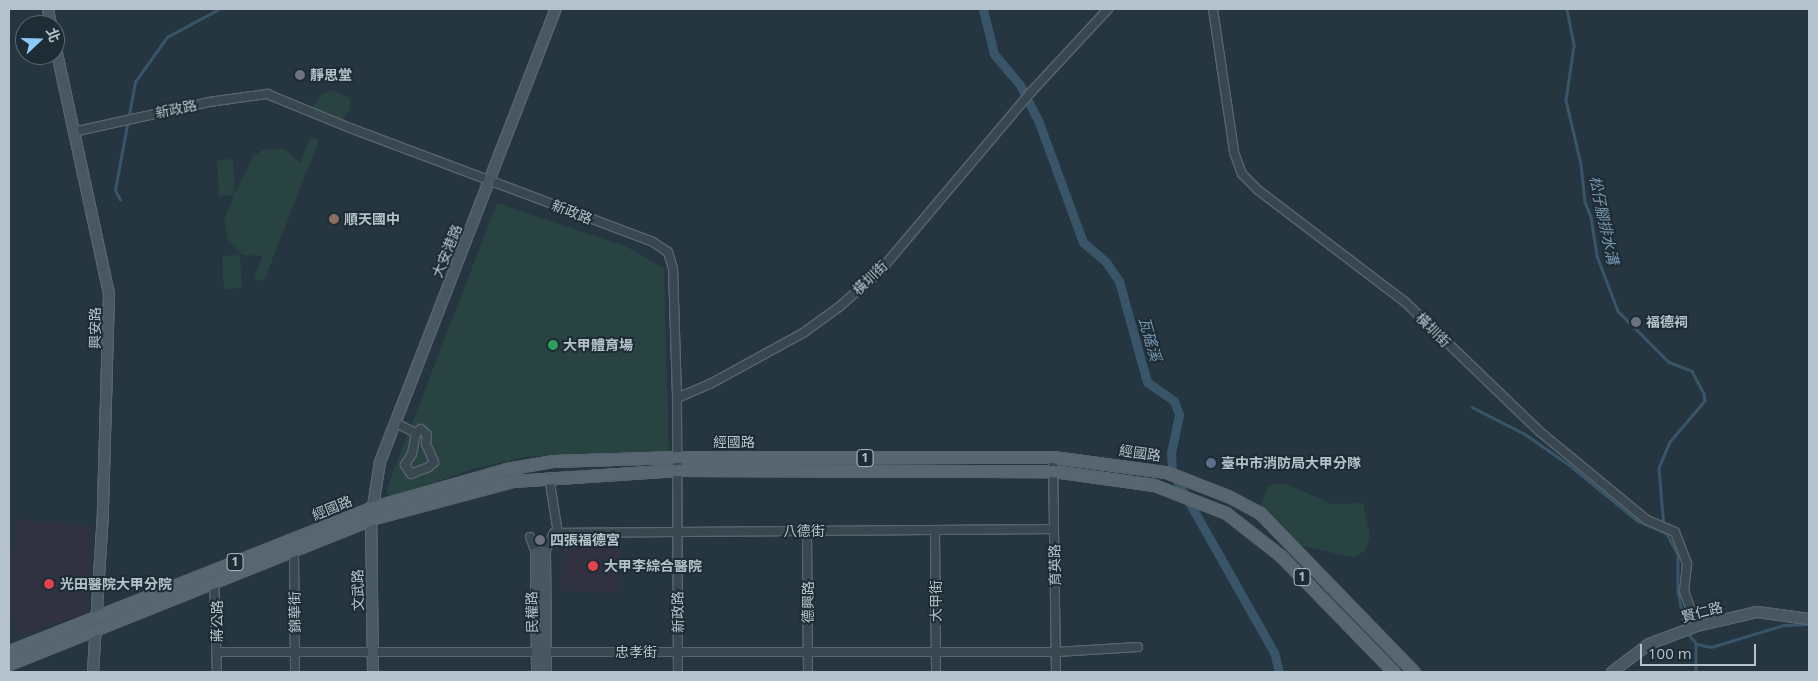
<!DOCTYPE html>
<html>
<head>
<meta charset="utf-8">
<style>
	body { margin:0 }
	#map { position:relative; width:1818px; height:681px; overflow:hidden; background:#253640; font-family:"Open Sans","Noto Sans TC",sans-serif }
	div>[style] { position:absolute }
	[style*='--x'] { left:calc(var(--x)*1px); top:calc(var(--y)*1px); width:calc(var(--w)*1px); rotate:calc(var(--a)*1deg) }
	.medical>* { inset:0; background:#313241; transform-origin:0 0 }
	.green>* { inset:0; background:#284341; transform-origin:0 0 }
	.stream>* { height:2.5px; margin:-1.25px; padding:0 1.25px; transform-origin:1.25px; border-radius:1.25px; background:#395568 }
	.canal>* { height:9px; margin:-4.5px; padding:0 4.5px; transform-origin:4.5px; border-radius:4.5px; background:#395568 }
	.roads { filter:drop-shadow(1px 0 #57656e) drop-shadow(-1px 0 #57656e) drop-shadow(0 1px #57656e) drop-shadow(0 -1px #57656e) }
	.street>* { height:8px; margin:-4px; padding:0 4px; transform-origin:4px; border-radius:4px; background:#394750 }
	.secondary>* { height:10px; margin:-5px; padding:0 5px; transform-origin:5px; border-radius:5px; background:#475763 }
	.primary>* { height:11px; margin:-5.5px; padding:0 5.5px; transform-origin:5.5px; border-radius:5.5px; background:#576670 }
	.dots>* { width:14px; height:14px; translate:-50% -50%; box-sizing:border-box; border:2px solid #1e2c35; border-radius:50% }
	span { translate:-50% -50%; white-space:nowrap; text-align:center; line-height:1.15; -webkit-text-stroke:4px #1e2c35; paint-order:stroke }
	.shield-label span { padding:1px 4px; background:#1e2c35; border:1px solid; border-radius:4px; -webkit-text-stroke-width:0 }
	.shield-label { font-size:12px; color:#b6c2cb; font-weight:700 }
	.poi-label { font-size:14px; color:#b6c2cb; font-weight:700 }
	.left { translate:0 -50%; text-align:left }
	.street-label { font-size:14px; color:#b6c2cb }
	.water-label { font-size:15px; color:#7697ae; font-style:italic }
	.frame { position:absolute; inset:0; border:10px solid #b6c2cb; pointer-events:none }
	.north { position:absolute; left:15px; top:15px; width:50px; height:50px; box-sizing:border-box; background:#1e2c35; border:1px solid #5b6871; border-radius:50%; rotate:69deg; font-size:14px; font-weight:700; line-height:20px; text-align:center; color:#b6c2cb }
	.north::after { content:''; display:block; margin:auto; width:18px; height:22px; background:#8ccaf9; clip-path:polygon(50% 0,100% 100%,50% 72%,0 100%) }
	.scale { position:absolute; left:1640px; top:644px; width:116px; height:22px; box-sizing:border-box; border:2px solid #b6c2cb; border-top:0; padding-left:6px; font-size:15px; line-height:18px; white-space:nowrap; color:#b6c2cb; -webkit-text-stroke:4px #1e2c35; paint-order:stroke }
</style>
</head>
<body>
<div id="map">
	<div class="medical">
		<i style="clip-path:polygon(15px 519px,94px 526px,87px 612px,22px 636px,9px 613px,9px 557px,15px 545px)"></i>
		<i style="left:563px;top:539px;width:57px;height:52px;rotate:2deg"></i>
	</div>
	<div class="green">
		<i style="clip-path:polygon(330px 90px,348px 97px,351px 103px,350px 110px,342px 121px,312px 109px,321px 95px)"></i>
		<i style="clip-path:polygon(310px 137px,319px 140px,264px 281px,254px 278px,262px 256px,243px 255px,228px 242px,224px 220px,234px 195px,219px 196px,217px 160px,233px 159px,235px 193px,253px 156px,263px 150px,284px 149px,300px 163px)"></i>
		<i style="clip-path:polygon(497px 203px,625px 246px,664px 268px,669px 454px,529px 456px,473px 469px,389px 498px,387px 488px)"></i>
		<i style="left:240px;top:255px;width:33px;height:18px;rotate:87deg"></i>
		<i style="clip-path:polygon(1275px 483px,1289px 485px,1332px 504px,1363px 503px,1370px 535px,1367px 548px,1357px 556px,1350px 557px,1300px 545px,1260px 506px,1268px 486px)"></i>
	</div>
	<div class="stream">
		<i style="--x:1567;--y:9;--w:38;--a:79"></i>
		<i style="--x:1574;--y:46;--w:55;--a:98.4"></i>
		<i style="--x:1566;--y:100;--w:66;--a:76.8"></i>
		<i style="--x:1581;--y:164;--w:38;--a:84"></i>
		<i style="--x:1585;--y:202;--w:16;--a:68"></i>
		<i style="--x:1591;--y:217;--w:39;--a:81"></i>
		<i style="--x:1597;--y:256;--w:59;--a:69.1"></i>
		<i style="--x:1618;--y:311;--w:72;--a:45"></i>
		<i style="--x:1669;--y:362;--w:25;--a:21"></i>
		<i style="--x:1692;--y:371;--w:26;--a:62"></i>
		<i style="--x:1704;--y:394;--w:7;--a:82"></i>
		<i style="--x:1705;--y:401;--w:54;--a:130.5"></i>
		<i style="--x:1670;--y:442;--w:28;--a:113"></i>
		<i style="--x:1659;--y:468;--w:59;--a:85.2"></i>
		<i style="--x:120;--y:200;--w:11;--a:-117"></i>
		<i style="--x:115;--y:190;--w:110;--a:-79.5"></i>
		<i style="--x:135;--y:82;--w:55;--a:-54.6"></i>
		<i style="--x:167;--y:37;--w:59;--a:-28.3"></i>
		<i style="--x:1472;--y:407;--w:59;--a:27"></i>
		<i style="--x:1525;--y:434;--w:52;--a:34.9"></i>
		<i style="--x:1568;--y:464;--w:90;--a:39.2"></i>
		<i style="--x:1638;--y:521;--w:30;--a:23"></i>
		<i style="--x:1666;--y:532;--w:26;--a:62"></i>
		<i style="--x:1678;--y:555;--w:36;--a:90"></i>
		<i style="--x:1678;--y:591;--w:37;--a:79"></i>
		<i style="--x:1687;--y:632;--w:14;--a:51"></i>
		<i style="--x:1696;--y:643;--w:29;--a:90"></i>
		<i style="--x:1697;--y:644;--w:14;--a:12"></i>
		<i style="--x:1711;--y:647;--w:76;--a:-16.8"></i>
		<i style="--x:1784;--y:625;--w:25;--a:-2"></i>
	</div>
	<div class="canal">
		<i style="--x:983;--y:9;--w:46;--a:76.3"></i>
		<i style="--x:994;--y:54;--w:40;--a:50"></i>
		<i style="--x:1020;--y:85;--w:39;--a:63"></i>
		<i style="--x:1038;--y:120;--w:130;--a:69.8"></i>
		<i style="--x:1083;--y:242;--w:30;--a:41"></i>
		<i style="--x:1106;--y:262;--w:23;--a:56"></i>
		<i style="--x:1119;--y:281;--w:105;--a:74.5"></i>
		<i style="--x:1147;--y:382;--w:33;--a:35"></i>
		<i style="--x:1174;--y:401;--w:15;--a:70"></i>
		<i style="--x:1179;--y:415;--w:38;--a:102"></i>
		<i style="--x:1171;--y:452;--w:20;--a:87"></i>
		<i style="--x:1172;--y:472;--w:207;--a:60.5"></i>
		<i style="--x:1274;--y:652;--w:21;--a:76"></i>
	</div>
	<div class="roads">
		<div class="street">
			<i style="--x:1213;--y:9;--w:145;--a:81.6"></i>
			<i style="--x:1234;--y:152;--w:23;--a:70"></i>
			<i style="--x:1242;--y:174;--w:23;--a:45"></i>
			<i style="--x:1258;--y:190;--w:185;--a:37.3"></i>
			<i style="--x:1405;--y:302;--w:186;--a:43.9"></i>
			<i style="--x:1539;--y:431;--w:140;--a:39.5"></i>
			<i style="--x:1647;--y:520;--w:30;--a:23"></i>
			<i style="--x:1675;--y:532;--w:34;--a:69"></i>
			<i style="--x:1687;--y:564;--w:27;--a:96"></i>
			<i style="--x:1684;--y:591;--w:37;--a:70"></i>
			<i style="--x:73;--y:132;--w:139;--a:-12.4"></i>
			<i style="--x:209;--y:102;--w:59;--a:-7.9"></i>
			<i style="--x:267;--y:94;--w:90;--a:22.3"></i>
			<i style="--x:350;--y:128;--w:324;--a:20.6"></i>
			<i style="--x:653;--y:242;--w:18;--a:34"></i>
			<i style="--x:668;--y:252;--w:17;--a:73"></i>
			<i style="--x:673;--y:268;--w:130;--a:88.2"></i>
			<i style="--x:677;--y:398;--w:274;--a:89.8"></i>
			<i style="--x:677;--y:398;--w:36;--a:-23"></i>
			<i style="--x:710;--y:384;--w:106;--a:-28.7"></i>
			<i style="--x:803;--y:333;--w:44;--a:-35.8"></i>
			<i style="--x:839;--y:307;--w:53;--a:-41.2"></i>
			<i style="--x:879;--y:272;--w:236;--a:-49.8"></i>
			<i style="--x:1031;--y:92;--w:113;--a:-47.1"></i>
			<i style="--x:396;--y:423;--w:22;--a:27"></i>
			<i style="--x:421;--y:429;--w:8;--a:45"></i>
			<i style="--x:427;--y:435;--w:9;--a:96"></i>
			<i style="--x:426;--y:444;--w:20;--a:66"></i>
			<i style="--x:434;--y:462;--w:7;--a:135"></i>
			<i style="--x:429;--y:467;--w:19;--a:159"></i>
			<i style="--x:411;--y:474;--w:11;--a:-124"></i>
			<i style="--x:405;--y:465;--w:13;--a:-58"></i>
			<i style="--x:412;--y:454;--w:21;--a:-79"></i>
			<i style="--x:416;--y:433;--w:6;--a:-39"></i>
			<i style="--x:1053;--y:457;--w:215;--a:89.2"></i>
			<i style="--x:549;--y:477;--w:57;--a:80.9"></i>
			<i style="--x:935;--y:530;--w:142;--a:89.6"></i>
			<i style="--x:807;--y:531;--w:141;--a:89.6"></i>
			<i style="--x:530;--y:537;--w:17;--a:69"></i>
			<i style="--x:536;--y:553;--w:9;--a:-6"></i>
			<i style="--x:545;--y:552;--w:21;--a:-65"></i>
			<i style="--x:554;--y:533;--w:500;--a:-0.46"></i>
			<i style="--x:294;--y:552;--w:120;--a:89.5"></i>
			<i style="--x:214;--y:577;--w:95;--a:88.2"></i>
			<i style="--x:217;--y:652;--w:839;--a:0"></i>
			<i style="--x:1056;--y:652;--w:82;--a:-3.5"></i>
		</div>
		<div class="secondary">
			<i style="--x:48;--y:9;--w:16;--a:79"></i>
			<i style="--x:55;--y:44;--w:255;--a:77.8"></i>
			<i style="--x:109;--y:293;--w:220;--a:91.6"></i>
			<i style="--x:103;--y:513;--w:159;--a:93.6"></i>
			<i style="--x:545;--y:552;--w:120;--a:89.5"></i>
			<i style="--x:536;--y:553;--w:119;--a:89.5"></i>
			<i style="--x:373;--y:672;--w:153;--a:-90.7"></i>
			<i style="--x:371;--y:519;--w:58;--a:-81"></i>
			<i style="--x:380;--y:462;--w:486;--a:-68.8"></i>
			<i style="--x:1612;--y:672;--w:46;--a:-37.1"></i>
			<i style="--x:1649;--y:644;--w:51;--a:-20.6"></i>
			<i style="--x:1697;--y:626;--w:62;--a:-13.1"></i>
			<i style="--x:1757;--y:612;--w:52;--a:7.7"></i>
		</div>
		<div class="primary">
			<i style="--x:9;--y:651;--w:391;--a:-21.6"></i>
			<i style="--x:373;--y:507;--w:138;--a:-15.9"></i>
			<i style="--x:506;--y:469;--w:48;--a:-9.7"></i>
			<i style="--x:553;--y:461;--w:125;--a:-1.8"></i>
			<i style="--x:678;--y:457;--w:375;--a:0"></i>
			<i style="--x:1053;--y:457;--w:114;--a:7.6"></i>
			<i style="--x:1166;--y:472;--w:66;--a:21.2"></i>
			<i style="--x:1228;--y:496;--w:36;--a:28"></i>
			<i style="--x:1260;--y:513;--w:221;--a:45.9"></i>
			<i style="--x:9;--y:664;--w:390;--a:-21.8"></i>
			<i style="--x:371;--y:519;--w:147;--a:-15"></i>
			<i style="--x:513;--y:481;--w:165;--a:-3.8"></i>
			<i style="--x:678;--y:470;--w:375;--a:0.2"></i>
			<i style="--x:1053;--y:471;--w:102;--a:7.9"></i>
			<i style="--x:1154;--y:485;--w:77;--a:21.3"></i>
			<i style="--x:1226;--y:513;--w:70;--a:38"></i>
			<i style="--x:1281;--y:556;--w:162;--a:45.8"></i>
		</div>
	</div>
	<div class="dots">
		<i style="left:300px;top:75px;background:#6b7280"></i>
		<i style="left:334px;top:219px;background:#8d6e63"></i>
		<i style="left:1636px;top:322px;background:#6b7280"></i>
		<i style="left:553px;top:345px;background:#2e9e5b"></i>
		<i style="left:1211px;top:463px;background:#5c6f8a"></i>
		<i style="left:540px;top:540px;background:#6b7280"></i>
		<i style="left:593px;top:566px;background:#e0444e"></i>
		<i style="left:49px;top:584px;background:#e0444e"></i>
	</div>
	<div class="shield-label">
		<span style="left:865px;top:458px">1</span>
		<span style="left:235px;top:562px">1</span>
		<span style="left:1302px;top:577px">1</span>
	</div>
	<div class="poi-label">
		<span class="left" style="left:310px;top:75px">靜思堂</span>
		<span class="left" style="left:344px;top:219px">順天國中</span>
		<span class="left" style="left:1646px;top:322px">福德祠</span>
		<span class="left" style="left:563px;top:345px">大甲體育場</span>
		<span class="left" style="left:1221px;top:463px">臺中市消防局大甲分隊</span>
		<span class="left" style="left:550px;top:540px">四張福德宮</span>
		<span class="left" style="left:604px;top:566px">大甲李綜合醫院</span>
		<span class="left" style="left:60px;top:584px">光田醫院大甲分院</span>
	</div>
	<div class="street-label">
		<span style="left:176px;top:109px;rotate:-12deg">新政路</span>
		<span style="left:572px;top:212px;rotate:21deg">新政路</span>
		<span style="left:447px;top:251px;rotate:-68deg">大安港路</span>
		<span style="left:870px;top:278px;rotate:-44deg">橫圳街</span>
		<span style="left:95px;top:328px;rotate:-90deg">興安路</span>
		<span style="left:1433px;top:330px;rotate:45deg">橫圳街</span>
		<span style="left:734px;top:442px">經國路</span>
		<span style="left:1140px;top:453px;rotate:8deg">經國路</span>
		<span style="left:332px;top:508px;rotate:-22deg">經國路</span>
		<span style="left:804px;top:531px">八德街</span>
		<span style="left:1055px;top:565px;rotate:-91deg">育英路</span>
		<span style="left:358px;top:590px;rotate:-91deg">文武路</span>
		<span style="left:936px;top:601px;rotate:-90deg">大甲街</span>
		<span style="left:808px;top:602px;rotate:-90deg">德興路</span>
		<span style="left:295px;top:612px;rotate:-91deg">錦華街</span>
		<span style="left:532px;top:612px;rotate:-91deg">民權路</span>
		<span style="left:678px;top:612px;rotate:-91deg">新政路</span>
		<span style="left:1702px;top:612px;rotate:-15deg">賢仁路</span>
		<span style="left:217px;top:621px;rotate:-90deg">蔣公路</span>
		<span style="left:636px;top:652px">忠孝街</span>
	</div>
	<div class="water-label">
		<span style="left:1604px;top:220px;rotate:78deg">松仔腳排水溝</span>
		<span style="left:1150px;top:339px;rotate:74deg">瓦磘溪</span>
	</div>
	<div class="frame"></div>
	<div class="north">北</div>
	<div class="scale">100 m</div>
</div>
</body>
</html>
